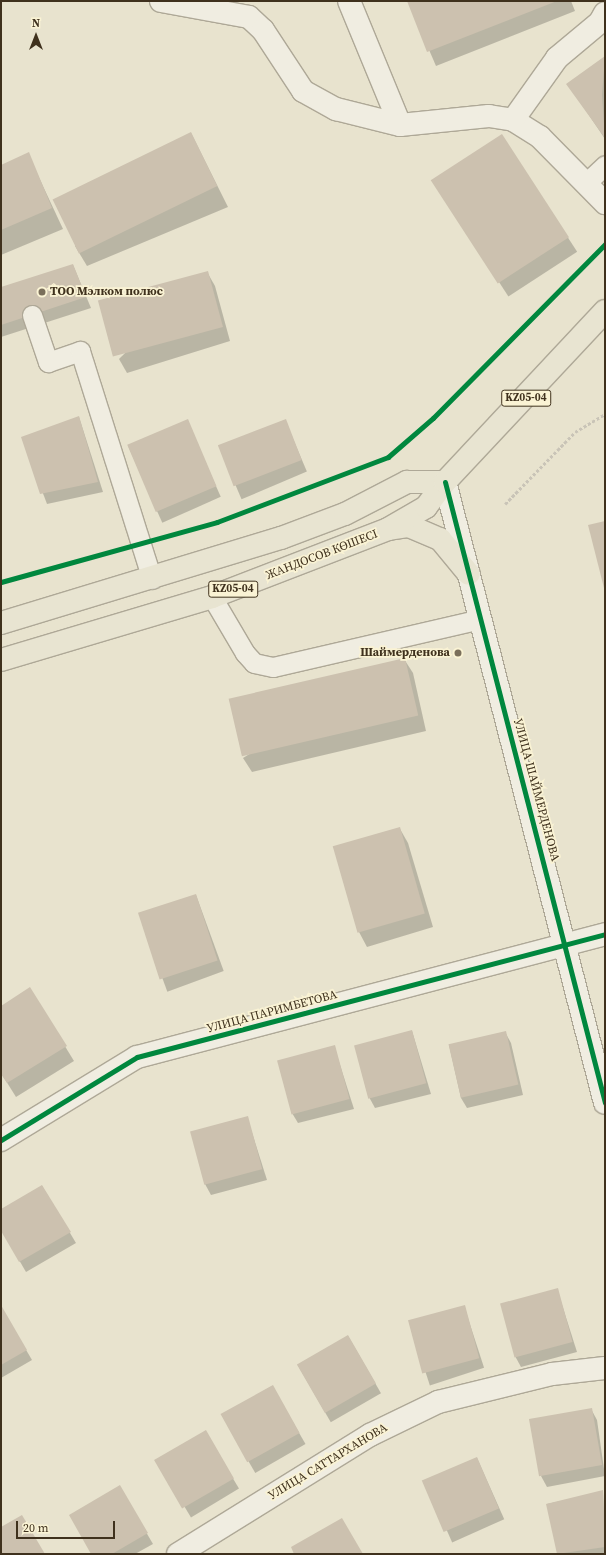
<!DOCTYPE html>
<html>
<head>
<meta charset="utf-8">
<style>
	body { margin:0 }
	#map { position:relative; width:606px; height:1555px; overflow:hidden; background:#e8e3ce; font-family:"Source Serif 4",serif }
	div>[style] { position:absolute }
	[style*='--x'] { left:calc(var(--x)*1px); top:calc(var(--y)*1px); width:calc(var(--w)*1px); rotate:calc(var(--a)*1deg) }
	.shadow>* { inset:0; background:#0003; transform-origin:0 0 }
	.building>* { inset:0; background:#ccc1af; transform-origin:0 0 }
	.path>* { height:2.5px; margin-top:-1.25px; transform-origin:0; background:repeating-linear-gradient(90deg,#c9c4b7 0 3px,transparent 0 5px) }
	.roads { filter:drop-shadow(1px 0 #aea897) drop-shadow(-1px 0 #aea897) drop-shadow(0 1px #aea897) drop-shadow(0 -1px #aea897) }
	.lane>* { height:19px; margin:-9.5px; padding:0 9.5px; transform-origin:9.5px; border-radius:9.5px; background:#f0ede1 }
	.street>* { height:22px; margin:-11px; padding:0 11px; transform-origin:11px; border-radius:11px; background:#f0ede1 }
	.secondary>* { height:22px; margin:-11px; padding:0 11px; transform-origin:11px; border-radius:11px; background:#f0ede1 }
	.primary>* { height:22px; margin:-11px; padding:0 11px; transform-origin:11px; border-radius:11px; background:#e8e4d1 }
	.cycleway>* { height:5px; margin:-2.5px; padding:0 2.5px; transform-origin:2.5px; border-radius:2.5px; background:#00873e }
	.dots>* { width:11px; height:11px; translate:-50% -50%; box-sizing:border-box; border:2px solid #faf3d4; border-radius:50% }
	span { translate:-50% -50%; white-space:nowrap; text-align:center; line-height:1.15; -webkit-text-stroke:3.5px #faf3d4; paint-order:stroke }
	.shield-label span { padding:1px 3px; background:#faf3d4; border:1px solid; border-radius:3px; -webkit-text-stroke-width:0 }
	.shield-label { font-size:11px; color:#3f311d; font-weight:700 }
	.poi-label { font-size:12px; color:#3f311d; font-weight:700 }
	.left { translate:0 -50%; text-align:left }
	.right { translate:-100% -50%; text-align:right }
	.street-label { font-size:12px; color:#3f311d }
	.frame { position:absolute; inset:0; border:2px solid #3f311d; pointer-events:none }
	.north { position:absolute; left:16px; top:16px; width:40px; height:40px; -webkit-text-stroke:3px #faf3d4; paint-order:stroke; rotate:0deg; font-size:11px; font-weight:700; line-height:16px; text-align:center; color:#3f311d }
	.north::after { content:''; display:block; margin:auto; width:14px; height:18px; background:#3f311d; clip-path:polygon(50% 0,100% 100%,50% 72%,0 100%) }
	.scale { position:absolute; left:16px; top:1521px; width:99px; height:18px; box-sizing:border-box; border:2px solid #3f311d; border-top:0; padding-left:5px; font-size:12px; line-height:14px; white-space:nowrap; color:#3f311d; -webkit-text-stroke:3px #faf3d4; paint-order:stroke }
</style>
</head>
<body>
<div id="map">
	<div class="shadow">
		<i style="clip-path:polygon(408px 1px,571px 1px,575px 11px,436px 66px)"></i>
		<i style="clip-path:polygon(605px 58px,605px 139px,568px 84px)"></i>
		<i style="clip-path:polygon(191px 133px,228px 207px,87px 266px,75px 246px)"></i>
		<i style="left:502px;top:136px;width:138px;height:82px;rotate:57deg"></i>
		<i style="clip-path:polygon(28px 154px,63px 229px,1px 255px,1px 166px)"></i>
		<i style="clip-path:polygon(73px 265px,91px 308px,1px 337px,1px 288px)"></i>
		<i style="clip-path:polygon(207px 272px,215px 286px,230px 341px,127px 373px,119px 359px)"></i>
		<i style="clip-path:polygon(79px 417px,103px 492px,47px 504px,22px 438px)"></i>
		<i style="left:285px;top:420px;width:56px;height:71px;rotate:67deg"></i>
		<i style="left:187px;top:421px;width:83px;height:64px;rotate:66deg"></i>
		<i style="clip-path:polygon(404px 659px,413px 673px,426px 731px,252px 772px,243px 758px)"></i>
		<i style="clip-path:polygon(400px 829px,408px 843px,433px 927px,367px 947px,359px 932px)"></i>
		<i style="left:196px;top:895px;width:81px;height:60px;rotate:70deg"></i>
		<i style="clip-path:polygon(30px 989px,74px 1061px,16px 1097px,1px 1073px,1px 1007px)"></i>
		<i style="clip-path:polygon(412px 1031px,431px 1094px,375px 1108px,369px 1097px)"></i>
		<i style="clip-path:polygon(505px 1032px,511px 1043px,523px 1095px,467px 1108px,461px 1098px,449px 1045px)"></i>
		<i style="clip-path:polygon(334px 1046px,354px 1109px,298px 1123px,292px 1113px)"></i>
		<i style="clip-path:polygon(247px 1117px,267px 1180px,211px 1195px,205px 1184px)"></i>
		<i style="clip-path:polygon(42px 1186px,76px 1243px,26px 1272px,1px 1229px,1px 1210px)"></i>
		<i style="clip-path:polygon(557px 1289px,577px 1352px,521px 1367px,515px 1356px)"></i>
		<i style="left:464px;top:1306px;width:65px;height:57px;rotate:72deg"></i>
		<i style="clip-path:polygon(1px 1307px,32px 1360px,1px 1378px)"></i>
		<i style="left:348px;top:1336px;width:66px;height:58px;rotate:60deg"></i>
		<i style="left:272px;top:1386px;width:67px;height:58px;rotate:60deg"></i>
		<i style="clip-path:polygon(591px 1409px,597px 1420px,605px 1476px,547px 1487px,541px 1476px)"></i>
		<i style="left:205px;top:1432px;width:66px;height:56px;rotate:59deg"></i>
		<i style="left:477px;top:1458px;width:67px;height:57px;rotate:66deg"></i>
		<i style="clip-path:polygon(119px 1486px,153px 1544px,135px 1554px,92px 1554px)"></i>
		<i style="clip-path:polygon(603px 1492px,605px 1554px,558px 1554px,547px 1504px)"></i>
	</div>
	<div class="building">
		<i style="clip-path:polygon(407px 1px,557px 1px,427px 52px)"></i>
		<i style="clip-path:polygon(605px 56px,602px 95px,605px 138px,566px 84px)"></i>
		<i style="left:191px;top:132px;width:60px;height:154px;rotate:64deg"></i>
		<i style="left:502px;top:134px;width:123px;height:85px;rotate:57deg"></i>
		<i style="clip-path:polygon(29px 152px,52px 208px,1px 230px,1px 165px)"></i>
		<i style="clip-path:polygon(73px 264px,86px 297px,1px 325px,1px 287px)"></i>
		<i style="left:208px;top:271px;width:58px;height:114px;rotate:75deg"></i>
		<i style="clip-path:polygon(79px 416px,98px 482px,40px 494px,21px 437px)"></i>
		<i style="left:188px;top:419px;width:73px;height:66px;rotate:67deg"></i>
		<i style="left:286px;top:419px;width:44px;height:73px;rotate:69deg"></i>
		<i style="clip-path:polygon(605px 521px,605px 588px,604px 588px,588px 525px)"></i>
		<i style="left:405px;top:658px;width:59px;height:181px;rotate:77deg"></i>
		<i style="left:400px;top:827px;width:90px;height:70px;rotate:74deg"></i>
		<i style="left:196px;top:894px;width:70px;height:61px;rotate:72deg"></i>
		<i style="clip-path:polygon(30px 987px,67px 1046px,7px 1083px,1px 1074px,1px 1006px)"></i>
		<i style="left:412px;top:1030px;width:55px;height:60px;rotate:75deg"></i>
		<i style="left:506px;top:1031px;width:55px;height:59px;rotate:77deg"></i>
		<i style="left:335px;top:1045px;width:56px;height:60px;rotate:75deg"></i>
		<i style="left:248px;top:1116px;width:55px;height:60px;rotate:75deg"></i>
		<i style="clip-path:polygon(42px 1185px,71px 1232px,19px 1262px,1px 1231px,1px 1209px)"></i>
		<i style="left:558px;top:1288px;width:56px;height:60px;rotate:75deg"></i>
		<i style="clip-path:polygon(1px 1305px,27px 1350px,1px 1365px)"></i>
		<i style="left:465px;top:1305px;width:55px;height:59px;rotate:75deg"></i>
		<i style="left:348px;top:1335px;width:56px;height:59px;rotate:60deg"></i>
		<i style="left:273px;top:1385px;width:55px;height:60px;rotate:61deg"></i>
		<i style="left:592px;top:1408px;width:58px;height:64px;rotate:80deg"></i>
		<i style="left:206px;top:1430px;width:56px;height:60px;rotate:60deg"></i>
		<i style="left:477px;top:1457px;width:56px;height:60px;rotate:67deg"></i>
		<i style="clip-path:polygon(120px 1485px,148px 1533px,112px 1554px,91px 1554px,69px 1515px)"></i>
		<i style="clip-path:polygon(603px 1490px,605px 1547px,557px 1554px,546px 1504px)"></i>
		<i style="clip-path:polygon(22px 1515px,45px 1554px,1px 1554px,1px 1527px)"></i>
		<i style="clip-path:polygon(342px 1518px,363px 1554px,294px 1554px,291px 1547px)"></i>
	</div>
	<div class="path">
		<i style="--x:505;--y:504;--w:100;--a:-45.8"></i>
		<i style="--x:575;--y:432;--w:35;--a:-31"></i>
	</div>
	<div class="roads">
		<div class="lane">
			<i style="--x:586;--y:183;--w:26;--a:-43"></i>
			<i style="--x:32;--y:315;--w:50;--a:71.2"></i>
			<i style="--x:48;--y:362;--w:34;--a:-19"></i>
			<i style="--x:80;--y:351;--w:239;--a:72.5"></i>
			<i style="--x:212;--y:597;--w:65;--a:59.5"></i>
			<i style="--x:245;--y:653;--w:13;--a:48"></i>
			<i style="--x:254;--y:663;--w:19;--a:12"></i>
			<i style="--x:273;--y:667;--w:213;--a:-13"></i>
		</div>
		<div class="street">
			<i style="--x:161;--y:1;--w:89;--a:10.3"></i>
			<i style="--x:249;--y:17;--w:19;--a:43"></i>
			<i style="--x:263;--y:30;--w:73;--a:56.7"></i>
			<i style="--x:303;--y:91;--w:38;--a:29"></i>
			<i style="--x:336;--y:109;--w:66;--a:14"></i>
			<i style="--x:349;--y:1;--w:134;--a:67.6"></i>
			<i style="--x:400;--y:125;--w:89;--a:-5.8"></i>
			<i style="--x:489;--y:116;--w:24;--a:9"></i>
			<i style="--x:513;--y:120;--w:32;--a:32"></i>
			<i style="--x:540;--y:137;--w:93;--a:45.4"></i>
			<i style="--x:513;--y:120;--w:76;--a:-54.6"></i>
			<i style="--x:557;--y:58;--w:56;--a:-39.9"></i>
			<i style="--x:600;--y:22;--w:10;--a:-61"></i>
			<i style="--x:1;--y:1140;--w:159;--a:-31.4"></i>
			<i style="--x:137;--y:1057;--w:484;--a:-14.7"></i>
			<i style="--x:178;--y:1554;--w:226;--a:-31.8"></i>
			<i style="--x:370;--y:1435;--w:76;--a:-25.9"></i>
			<i style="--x:438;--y:1402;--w:117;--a:-13.8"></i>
			<i style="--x:552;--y:1374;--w:53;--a:-6.5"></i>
		</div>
		<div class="secondary">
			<i style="--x:445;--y:482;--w:641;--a:75.55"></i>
		</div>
		<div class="primary">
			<i style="--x:389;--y:529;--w:20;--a:-9"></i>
			<i style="--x:409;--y:526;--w:34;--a:23"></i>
			<i style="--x:440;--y:539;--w:45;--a:50.4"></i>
			<i style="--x:1;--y:623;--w:293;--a:-16.9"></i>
			<i style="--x:281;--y:538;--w:68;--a:-20.6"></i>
			<i style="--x:345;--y:514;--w:70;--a:-27.3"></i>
			<i style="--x:407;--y:482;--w:38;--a:0"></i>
			<i style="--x:1;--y:660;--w:220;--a:-16.6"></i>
			<i style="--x:212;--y:597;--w:189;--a:-21.1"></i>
			<i style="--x:388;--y:529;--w:44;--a:-30.1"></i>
			<i style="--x:426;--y:507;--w:31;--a:-53"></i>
			<i style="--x:445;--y:482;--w:234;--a:-46.9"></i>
		</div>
	</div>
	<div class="cycleway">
		<i style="--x:445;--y:482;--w:641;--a:75.55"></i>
		<i style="--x:1;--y:582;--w:224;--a:-15.5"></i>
		<i style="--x:217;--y:522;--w:183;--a:-20.8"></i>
		<i style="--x:388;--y:457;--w:60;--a:-40.9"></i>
		<i style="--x:433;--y:418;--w:245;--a:-45.3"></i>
		<i style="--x:1;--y:1140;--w:159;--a:-31.4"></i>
		<i style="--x:137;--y:1057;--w:484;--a:-14.7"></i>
	</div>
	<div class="dots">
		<i style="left:42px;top:292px;background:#7a6f5b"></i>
		<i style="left:458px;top:653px;background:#7a6f5b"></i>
	</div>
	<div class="shield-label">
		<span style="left:526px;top:398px">KZ05-04</span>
		<span style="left:233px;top:589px">KZ05-04</span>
	</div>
	<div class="poi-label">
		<span class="left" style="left:50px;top:292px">ТОО Мэлком полюс</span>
		<span class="right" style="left:450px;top:653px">Шаймерденова</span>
	</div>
	<div class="street-label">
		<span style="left:322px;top:555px;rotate:-21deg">ЖАНДОСОВ КӨШЕСІ</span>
		<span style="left:536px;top:790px;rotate:75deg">УЛИЦА ШАЙМЕРДЕНОВА</span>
		<span style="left:272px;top:1012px;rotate:-15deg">УЛИЦА ПАРИМБЕТОВА</span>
		<span style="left:328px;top:1462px;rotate:-31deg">УЛИЦА САТТАРХАНОВА</span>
	</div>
	<div class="frame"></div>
	<div class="north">N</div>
	<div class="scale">20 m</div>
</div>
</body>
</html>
